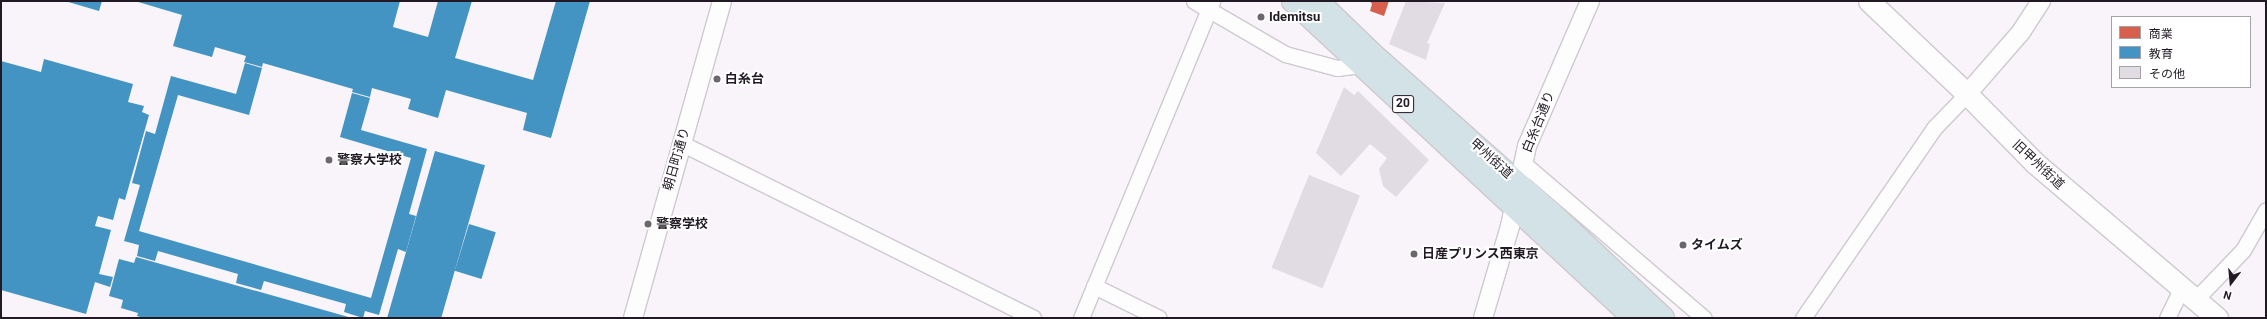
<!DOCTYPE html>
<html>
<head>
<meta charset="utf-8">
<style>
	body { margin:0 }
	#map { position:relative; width:2267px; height:319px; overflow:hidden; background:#f8f4f9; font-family:Roboto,"Noto Sans JP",sans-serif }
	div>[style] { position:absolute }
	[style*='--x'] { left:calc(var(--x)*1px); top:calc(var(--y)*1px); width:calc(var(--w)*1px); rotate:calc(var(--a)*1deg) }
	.shops>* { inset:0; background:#d6604d }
	.schools>* { inset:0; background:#4393c3; transform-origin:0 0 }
	.building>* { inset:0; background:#e1dce4; transform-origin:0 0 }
	.roads { filter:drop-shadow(1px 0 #cec9d0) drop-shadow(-1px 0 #cec9d0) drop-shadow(0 1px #cec9d0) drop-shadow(0 -1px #cec9d0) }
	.minor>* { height:15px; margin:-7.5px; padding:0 7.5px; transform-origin:7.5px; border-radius:7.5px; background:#fefdfe }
	.tertiary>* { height:18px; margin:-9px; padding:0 9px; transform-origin:9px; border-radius:9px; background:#fefdfe }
	.secondary>* { height:21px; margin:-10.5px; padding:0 10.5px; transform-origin:10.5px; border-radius:10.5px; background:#fefdfe }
	.trunk>* { height:22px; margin:-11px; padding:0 11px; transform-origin:11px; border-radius:11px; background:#d2e2e7 }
	.dots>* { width:11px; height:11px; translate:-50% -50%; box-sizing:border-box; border:2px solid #fff; border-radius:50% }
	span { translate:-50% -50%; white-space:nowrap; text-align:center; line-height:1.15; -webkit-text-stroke:4px #fff; paint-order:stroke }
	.shield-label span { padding:1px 3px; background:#fff; border:1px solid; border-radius:3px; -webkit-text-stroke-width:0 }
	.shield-label { font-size:12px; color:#211a24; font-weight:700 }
	.poi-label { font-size:13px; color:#211a24; font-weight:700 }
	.left { translate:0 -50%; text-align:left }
	.street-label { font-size:13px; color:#211a24 }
	.frame { position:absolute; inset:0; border:2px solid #211a24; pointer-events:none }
	.legend { position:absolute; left:2111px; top:16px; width:140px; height:72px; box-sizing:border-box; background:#fff; border:1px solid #a6a3a7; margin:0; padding:5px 7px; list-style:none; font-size:12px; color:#211a24 }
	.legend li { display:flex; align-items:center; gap:8px; height:20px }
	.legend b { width:20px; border:1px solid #a6a3a7 }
	.north { position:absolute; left:2211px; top:263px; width:40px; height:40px; -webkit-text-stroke:3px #fff; paint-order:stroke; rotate:196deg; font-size:11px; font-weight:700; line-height:16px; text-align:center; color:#211a24 }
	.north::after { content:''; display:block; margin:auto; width:14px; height:18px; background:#211a24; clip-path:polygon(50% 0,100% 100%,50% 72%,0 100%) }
</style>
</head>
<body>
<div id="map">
	<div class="shops">
		<i style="clip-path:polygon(1370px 1px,1389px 1px,1384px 16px,1370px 11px,1372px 4px)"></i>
	</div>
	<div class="schools">
		<i style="clip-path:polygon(65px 1px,102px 1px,99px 11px)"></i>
		<i style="clip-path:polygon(135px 1px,400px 1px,393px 27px,428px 37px,438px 1px,472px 1px,455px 58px,533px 80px,556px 1px,590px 1px,551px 138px,523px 130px,527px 113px,446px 90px,438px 118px,408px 109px,411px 99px,372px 88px,370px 97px,352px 92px,353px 89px,263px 63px,262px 67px,244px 62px,246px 56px,215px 47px,212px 57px,173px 46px,182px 15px)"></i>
		<i style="clip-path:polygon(44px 59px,133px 84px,128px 102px,144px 106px,142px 112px,149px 115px,125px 200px,119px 198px,113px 220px,98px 216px,95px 226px,111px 230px,99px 274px,113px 277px,110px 287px,95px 282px,86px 314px,1px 290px,1px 61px,41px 72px)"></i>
		<i style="clip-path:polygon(245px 63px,262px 68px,249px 115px,178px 95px,139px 231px,371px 298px,411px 158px,340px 137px,352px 93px,370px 98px,361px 130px,427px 149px,409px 214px,416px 216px,406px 252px,398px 249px,379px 315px,365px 311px,363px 318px,344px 312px,346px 304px,264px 281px,261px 290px,236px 283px,238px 274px,158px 251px,155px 261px,137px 256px,139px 245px,124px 241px,140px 185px,132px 183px,146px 131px,155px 134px,171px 76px,236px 94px)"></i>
		<i style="left:435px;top:151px;width:52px;height:173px;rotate:16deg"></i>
		<i style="left:469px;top:224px;width:28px;height:49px;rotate:17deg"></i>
		<i style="clip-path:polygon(136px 257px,352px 318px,144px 318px,137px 316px,138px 313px,121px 308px,123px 300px,109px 296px,119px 259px,134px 263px)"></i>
	</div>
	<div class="building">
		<i style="clip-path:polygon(1406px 1px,1445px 3px,1427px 43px,1430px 44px,1426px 60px,1389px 44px)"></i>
		<i style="clip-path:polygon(1344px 87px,1354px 95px,1358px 91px,1429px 160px,1396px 197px,1383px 186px,1379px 169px,1387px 158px,1370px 144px,1341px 176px,1316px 153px)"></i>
		<i style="left:1309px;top:175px;width:55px;height:100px;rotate:22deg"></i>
	</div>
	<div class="roads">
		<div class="minor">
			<i style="--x:1194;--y:1;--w:105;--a:30.2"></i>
			<i style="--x:1285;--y:54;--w:54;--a:15.1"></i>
			<i style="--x:1337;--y:68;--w:24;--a:-7"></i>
			<i style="--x:681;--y:143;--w:393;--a:26.4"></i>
			<i style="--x:1523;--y:163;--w:238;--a:40.6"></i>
			<i style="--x:1094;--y:286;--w:72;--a:26.2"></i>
			<i style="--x:2195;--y:300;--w:69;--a:-46.2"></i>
			<i style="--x:2243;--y:250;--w:46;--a:-60.1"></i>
			<i style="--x:1081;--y:318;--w:343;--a:-67.5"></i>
			<i style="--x:1803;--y:318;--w:231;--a:-55.4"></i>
			<i style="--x:1934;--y:128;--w:47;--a:-45.9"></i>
			<i style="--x:2167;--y:318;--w:32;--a:-64"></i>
		</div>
		<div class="tertiary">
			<i style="--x:1967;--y:94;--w:82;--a:-48.9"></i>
			<i style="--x:2021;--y:32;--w:37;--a:-57"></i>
			<i style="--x:633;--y:318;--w:329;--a:-74.3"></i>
			<i style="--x:1483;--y:318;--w:96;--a:-73.6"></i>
			<i style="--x:1510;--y:226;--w:82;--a:-78"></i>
			<i style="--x:1527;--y:146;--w:158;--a:-66.5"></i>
		</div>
		<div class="secondary">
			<i style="--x:1869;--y:1;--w:135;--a:43.5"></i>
			<i style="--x:1967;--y:94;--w:97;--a:45.4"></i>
			<i style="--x:2035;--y:163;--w:239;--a:40.4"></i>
		</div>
		<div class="trunk">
			<i style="--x:1293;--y:1;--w:466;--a:42.9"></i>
			<i style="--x:1317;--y:1;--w:76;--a:43.9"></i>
			<i style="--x:1372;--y:54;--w:238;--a:41.6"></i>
			<i style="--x:1550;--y:212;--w:155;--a:43.2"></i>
		</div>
	</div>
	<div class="dots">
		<i style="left:1261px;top:17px;background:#6c666f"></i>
		<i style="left:717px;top:79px;background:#6c666f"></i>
		<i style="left:329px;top:160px;background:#6c666f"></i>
		<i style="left:648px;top:224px;background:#6c666f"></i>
		<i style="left:1683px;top:245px;background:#6c666f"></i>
		<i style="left:1414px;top:254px;background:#6c666f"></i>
	</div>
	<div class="shield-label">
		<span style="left:1403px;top:104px">20</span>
	</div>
	<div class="poi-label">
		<span class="left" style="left:1269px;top:17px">Idemitsu</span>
		<span class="left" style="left:725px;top:79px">白糸台</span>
		<span class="left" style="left:337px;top:160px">警察大学校</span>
		<span class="left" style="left:656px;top:224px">警察学校</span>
		<span class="left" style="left:1691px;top:245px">タイムズ</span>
		<span class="left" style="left:1422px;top:254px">日産プリンス西東京</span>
	</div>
	<div class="street-label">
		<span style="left:1539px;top:122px;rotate:-68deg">白糸台通り</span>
		<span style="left:677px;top:159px;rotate:-74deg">朝日町通り</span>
		<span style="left:1491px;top:159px;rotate:42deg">甲州街道</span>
		<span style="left:2038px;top:165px;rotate:43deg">旧甲州街道</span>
	</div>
	<div class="frame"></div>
	<ul class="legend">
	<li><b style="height:11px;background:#d6604d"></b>商業</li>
	<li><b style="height:11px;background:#4393c3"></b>教育</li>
	<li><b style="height:11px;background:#e1dce4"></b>その他</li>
	</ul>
	<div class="north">N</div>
</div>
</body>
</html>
